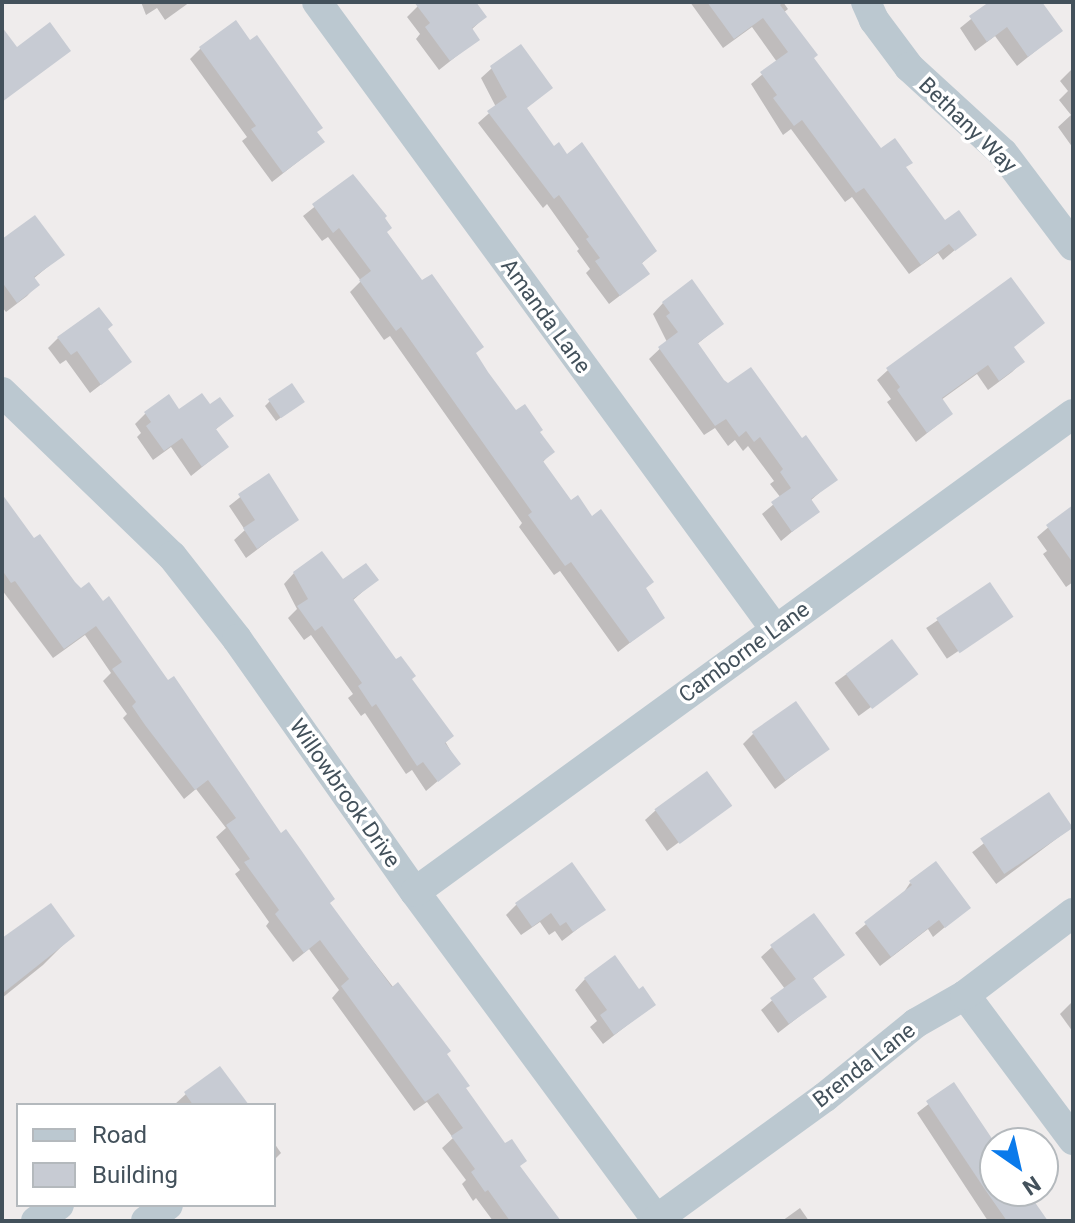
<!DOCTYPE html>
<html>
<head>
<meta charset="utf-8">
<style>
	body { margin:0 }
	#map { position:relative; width:1075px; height:1223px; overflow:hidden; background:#efecec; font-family:Roboto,sans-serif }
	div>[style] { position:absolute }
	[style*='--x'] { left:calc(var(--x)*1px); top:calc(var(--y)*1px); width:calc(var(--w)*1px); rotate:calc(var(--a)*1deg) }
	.shadow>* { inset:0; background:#0003; transform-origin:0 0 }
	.building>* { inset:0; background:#c7cbd3; transform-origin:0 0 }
	.minor>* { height:30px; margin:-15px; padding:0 15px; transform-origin:15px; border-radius:15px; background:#bbc8d0 }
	span { translate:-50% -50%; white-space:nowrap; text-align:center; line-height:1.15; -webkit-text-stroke:7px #fff; paint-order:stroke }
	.street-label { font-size:22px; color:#43515b }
	.frame { position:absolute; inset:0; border:4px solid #43515b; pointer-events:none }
	.legend { position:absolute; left:16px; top:1103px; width:260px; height:104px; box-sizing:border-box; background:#fff; border:2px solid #b4b9bd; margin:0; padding:10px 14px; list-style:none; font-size:24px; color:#43515b }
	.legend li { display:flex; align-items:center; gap:16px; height:40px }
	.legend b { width:40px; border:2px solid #b4b9bd }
	.north { position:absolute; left:979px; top:1127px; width:80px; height:80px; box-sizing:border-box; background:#fff; border:2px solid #b4b9bd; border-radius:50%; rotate:146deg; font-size:22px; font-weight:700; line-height:32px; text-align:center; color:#43515b }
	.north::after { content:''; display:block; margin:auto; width:28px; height:36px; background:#0a7aeb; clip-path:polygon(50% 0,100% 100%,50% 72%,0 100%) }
</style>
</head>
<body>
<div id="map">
	<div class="shadow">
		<i style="clip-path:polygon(141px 2px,190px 2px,165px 20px,157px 8px,146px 15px)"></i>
		<i style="clip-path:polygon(415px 2px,474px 2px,485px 17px,471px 30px,478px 39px,439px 70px,416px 39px,420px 34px,407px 17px,418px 6px)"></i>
		<i style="clip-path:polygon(690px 2px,783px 2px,788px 9px,783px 13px,812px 58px,880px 151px,904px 168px,945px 223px,974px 234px,943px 260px,938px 253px,909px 274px,852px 197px,845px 202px,791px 129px,783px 135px,751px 84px,777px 62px,752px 27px,723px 48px)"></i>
		<i style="clip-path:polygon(992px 2px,1039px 2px,1060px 31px,1017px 66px,995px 36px,975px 51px,960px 28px)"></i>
		<i style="clip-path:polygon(201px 48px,316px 132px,323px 142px,272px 182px,242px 141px,247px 137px,190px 59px)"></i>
		<i style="clip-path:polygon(492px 68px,551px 88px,525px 109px,553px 149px,655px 251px,641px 264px,648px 274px,609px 304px,586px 273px,590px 269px,577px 251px,579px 249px,547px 204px,543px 208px,478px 123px,496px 107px,481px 78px)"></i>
		<i style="clip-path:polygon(1073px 68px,1073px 148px,1058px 127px,1071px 115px,1059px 100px,1068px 91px,1060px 81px)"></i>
		<i style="clip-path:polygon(352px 177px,385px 232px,516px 413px,538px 432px,552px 452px,542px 463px,570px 503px,592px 519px,663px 617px,618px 652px,560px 571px,554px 575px,519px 527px,522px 523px,390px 336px,384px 340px,350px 292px,361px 281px,328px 237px,322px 241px,303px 216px)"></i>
		<i style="clip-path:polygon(2px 241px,62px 255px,33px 279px,37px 285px,27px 296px,6px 312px,2px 307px)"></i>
		<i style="clip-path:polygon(663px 303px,722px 324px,696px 345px,722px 381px,801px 441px,835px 479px,810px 501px,817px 511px,781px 541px,762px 514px,781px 498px,770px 484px,774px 481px,748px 446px,743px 451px,735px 440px,728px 446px,715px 428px,704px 435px,649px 359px,667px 342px,653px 314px)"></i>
		<i style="clip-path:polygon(1042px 323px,1012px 348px,1022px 362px,1012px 372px,988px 390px,977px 374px,941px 400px,951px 414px,916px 442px,887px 402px,891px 399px,877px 380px,888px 370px)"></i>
		<i style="clip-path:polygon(106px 329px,130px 362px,90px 393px,66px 360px,60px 364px,48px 348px,58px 338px)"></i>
		<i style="clip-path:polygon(270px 401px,297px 406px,276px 421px,265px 406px)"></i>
		<i style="clip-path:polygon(179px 412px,231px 416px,215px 430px,227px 447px,191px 476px,171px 447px,153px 460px,137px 437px,141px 433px,135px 424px,145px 414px)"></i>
		<i style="clip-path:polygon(268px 475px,296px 520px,246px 558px,234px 540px,245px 530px,229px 506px)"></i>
		<i style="clip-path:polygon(1073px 506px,1073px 582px,1066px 587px,1043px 554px,1047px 551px,1037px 537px)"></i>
		<i style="clip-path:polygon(2px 513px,73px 583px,328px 903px,445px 1054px,464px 1088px,558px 1221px,493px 1221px,476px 1198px,473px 1201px,462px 1184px,466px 1180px,442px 1148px,453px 1138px,427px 1102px,414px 1111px,332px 998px,339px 990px,309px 949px,293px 962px,266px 926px,269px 922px,235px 874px,240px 870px,216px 837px,226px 828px,196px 789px,184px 799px,123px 718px,127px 714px,103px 681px,111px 673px,85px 635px,53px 658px,2px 590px)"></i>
		<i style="clip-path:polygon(294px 573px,343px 582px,376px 580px,352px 601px,410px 679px,458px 764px,426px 791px,412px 770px,406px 774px,365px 713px,361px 716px,348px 698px,353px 694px,311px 635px,304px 640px,288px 618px,297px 609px,284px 584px)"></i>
		<i style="left:990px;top:585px;width:37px;height:77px;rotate:56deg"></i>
		<i style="left:892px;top:641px;width:41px;height:71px;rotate:54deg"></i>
		<i style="clip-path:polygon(753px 734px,827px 749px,775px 789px,743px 744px)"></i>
		<i style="left:1048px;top:795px;width:40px;height:95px;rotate:53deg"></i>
		<i style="clip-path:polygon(729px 805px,667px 851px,645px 820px,656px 810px)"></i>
		<i style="clip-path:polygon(910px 883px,968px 908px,933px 937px,928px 929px,880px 966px,855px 933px,902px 895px)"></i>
		<i style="clip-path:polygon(516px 905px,603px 909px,562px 941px,555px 931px,549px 935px,540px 922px,521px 935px,506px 915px)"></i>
		<i style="clip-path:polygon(72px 936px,43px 965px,2px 998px,2px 943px)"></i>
		<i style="clip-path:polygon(772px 947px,842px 955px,812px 979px,824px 997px,778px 1033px,761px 1010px,785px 989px,761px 957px)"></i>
		<i style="clip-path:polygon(585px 979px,638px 991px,653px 1005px,603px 1044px,590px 1027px,597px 1021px,575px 990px)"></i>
		<i style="clip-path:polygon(1073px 1001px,1073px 1032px,1060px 1014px)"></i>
		<i style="clip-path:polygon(953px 1085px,995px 1146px,995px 1191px,1026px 1191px,1046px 1221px,988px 1221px,917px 1113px)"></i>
		<i style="clip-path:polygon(186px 1094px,246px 1105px,174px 1105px)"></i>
		<i style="clip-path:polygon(274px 1143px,281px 1153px,274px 1160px)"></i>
		<i style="clip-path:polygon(800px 1208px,809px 1221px,782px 1221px)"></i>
	</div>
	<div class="building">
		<i style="clip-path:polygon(414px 2px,476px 2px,487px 17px,472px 28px,480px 40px,450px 61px,425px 27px,430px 23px)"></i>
		<i style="clip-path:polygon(707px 2px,784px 2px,780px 5px,818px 55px,814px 58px,881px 148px,895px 138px,913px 163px,906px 167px,945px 220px,959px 210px,977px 235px,955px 251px,949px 244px,921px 265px,864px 188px,856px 193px,802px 120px,794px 126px,773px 98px,777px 95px,760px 72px,788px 52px,763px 18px,734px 39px)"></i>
		<i style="clip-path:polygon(989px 2px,1042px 2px,1063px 31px,1028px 57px,1007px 27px,987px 42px,969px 16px)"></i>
		<i style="clip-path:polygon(236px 20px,250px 40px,257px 35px,323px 128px,317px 132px,325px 142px,283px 173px,251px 129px,256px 126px,199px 47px)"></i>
		<i style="clip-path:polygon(50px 22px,71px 51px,2px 102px,2px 27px,17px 47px)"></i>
		<i style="clip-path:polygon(521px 44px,553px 88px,527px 108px,554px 146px,559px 142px,567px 154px,582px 142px,657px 251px,642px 263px,650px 274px,620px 296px,595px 261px,600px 258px,586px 239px,589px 237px,559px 195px,554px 199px,487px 111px,507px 97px,490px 66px)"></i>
		<i style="clip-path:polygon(353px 174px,387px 216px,385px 218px,392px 228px,387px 232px,422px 280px,432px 274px,484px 347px,476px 353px,488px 372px,516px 410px,525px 404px,543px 430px,540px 432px,555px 452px,543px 461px,571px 500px,578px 495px,592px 516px,601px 509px,654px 582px,646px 588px,665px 618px,630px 643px,571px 562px,565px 566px,528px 515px,532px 512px,401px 327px,396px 331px,359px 280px,371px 271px,339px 228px,333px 233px,312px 204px)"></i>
		<i style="clip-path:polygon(35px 215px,65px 255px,34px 277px,40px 285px,17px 303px,2px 282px,2px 239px)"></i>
		<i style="clip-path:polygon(1011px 277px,1045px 323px,1014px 347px,1025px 362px,999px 381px,988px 365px,942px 398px,953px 414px,927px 433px,897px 390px,900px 387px,886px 368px)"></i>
		<i style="clip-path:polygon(692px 279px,724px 324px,698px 343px,724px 380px,728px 383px,751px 367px,802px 438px,806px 435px,838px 480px,811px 499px,820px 512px,792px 532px,771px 502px,791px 488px,780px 472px,783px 469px,760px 437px,754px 442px,746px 431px,739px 437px,726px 419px,715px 426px,658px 347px,678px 332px,666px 316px,670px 313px,662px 302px)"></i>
		<i style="clip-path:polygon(99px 307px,113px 325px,108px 329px,132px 362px,101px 385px,77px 351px,71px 355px,57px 337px)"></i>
		<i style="left:292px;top:383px;width:23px;height:29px;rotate:56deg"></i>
		<i style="clip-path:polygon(202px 393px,210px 404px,220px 397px,234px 416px,216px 429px,229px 447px,202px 467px,182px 438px,164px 451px,146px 426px,151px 422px,144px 412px,169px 394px,179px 409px)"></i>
		<i style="clip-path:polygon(269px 473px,299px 520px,257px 549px,243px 528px,255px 520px,238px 494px)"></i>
		<i style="clip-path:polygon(2px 494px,34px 538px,40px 534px,75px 582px,81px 588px,89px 582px,103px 601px,109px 596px,168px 680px,174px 676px,281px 833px,286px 829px,301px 850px,335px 899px,330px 903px,392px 987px,398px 982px,451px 1051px,447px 1054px,470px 1086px,466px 1088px,505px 1143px,512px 1139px,527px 1161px,520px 1166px,561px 1221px,510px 1221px,488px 1190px,485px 1192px,471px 1172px,475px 1169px,451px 1136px,463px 1128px,438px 1093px,425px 1102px,341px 986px,349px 979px,320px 940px,304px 953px,275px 914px,279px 910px,244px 862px,250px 859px,226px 825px,236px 818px,208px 780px,195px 790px,145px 725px,132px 706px,136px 702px,112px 669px,122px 662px,96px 626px,64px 649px,15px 581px,11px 583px,2px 570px)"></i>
		<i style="clip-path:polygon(1073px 505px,1073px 563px,1046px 525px)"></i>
		<i style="clip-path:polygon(322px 551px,343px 579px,366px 563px,379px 580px,353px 599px,396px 659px,401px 656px,416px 676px,412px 679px,454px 736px,445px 743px,461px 764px,438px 782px,423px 762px,417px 766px,376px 704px,372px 707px,358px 686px,362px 683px,322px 626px,315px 631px,297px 606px,308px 599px,293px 572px)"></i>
		<i style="left:990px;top:582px;width:42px;height:65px;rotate:56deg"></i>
		<i style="left:892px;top:639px;width:44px;height:58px;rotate:53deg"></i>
		<i style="left:796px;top:701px;width:59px;height:54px;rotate:55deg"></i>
		<i style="left:707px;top:771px;width:43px;height:65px;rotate:54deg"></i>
		<i style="left:1049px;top:792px;width:43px;height:83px;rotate:56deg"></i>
		<i style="clip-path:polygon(936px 861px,971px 908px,945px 928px,939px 920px,891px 957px,864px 922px,912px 885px,909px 881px)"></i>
		<i style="clip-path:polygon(572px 862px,606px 910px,573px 932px,566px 922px,560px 926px,551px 913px,532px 927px,515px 903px)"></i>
		<i style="clip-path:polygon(51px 903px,75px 936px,2px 994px,2px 938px)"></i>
		<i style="clip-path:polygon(814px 913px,845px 955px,813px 978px,827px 997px,789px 1024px,770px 998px,796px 979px,770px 945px)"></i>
		<i style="clip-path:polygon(615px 955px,639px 989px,643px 986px,656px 1005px,614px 1035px,600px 1015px,607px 1010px,584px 978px)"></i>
		<i style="clip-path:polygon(220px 1066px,249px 1105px,193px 1105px,184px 1092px)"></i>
		<i style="clip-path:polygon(954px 1082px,995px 1143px,995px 1191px,1027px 1191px,1048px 1221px,1007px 1221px,986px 1191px,926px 1101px)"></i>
	</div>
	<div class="minor">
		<i style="--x:317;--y:2;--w:776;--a:53.85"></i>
		<i style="--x:866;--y:2;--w:20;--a:66"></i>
		<i style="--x:874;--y:20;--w:59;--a:53.3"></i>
		<i style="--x:909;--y:67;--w:127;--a:42.5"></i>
		<i style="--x:1003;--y:153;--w:116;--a:53"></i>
		<i style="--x:2;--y:392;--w:236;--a:44"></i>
		<i style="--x:172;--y:556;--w:105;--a:51.9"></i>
		<i style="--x:237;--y:639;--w:309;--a:54.9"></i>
		<i style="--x:415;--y:892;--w:409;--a:53.6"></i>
		<i style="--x:415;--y:892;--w:813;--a:-36"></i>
		<i style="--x:965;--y:995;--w:181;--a:53.3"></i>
		<i style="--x:657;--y:1219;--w:208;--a:-36"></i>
		<i style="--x:825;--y:1097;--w:117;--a:-39.1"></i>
		<i style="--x:916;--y:1023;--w:56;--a:-29.7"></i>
		<i style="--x:965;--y:995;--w:136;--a:-37.2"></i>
		<i style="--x:36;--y:1221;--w:28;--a:-35"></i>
		<i style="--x:146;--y:1221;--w:27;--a:-36"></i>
	</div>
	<div class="street-label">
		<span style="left:968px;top:125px;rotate:44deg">Bethany Way</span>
		<span style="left:546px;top:316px;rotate:54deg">Amanda Lane</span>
		<span style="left:744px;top:652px;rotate:-36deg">Camborne Lane</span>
		<span style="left:345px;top:793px;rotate:55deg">Willowbrook Drive</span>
		<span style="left:864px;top:1065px;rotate:-38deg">Brenda Lane</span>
	</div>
	<div class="frame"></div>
	<ul class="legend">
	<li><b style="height:10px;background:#bbc8d0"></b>Road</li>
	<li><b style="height:22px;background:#c7cbd3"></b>Building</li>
	</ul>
	<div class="north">N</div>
</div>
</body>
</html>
